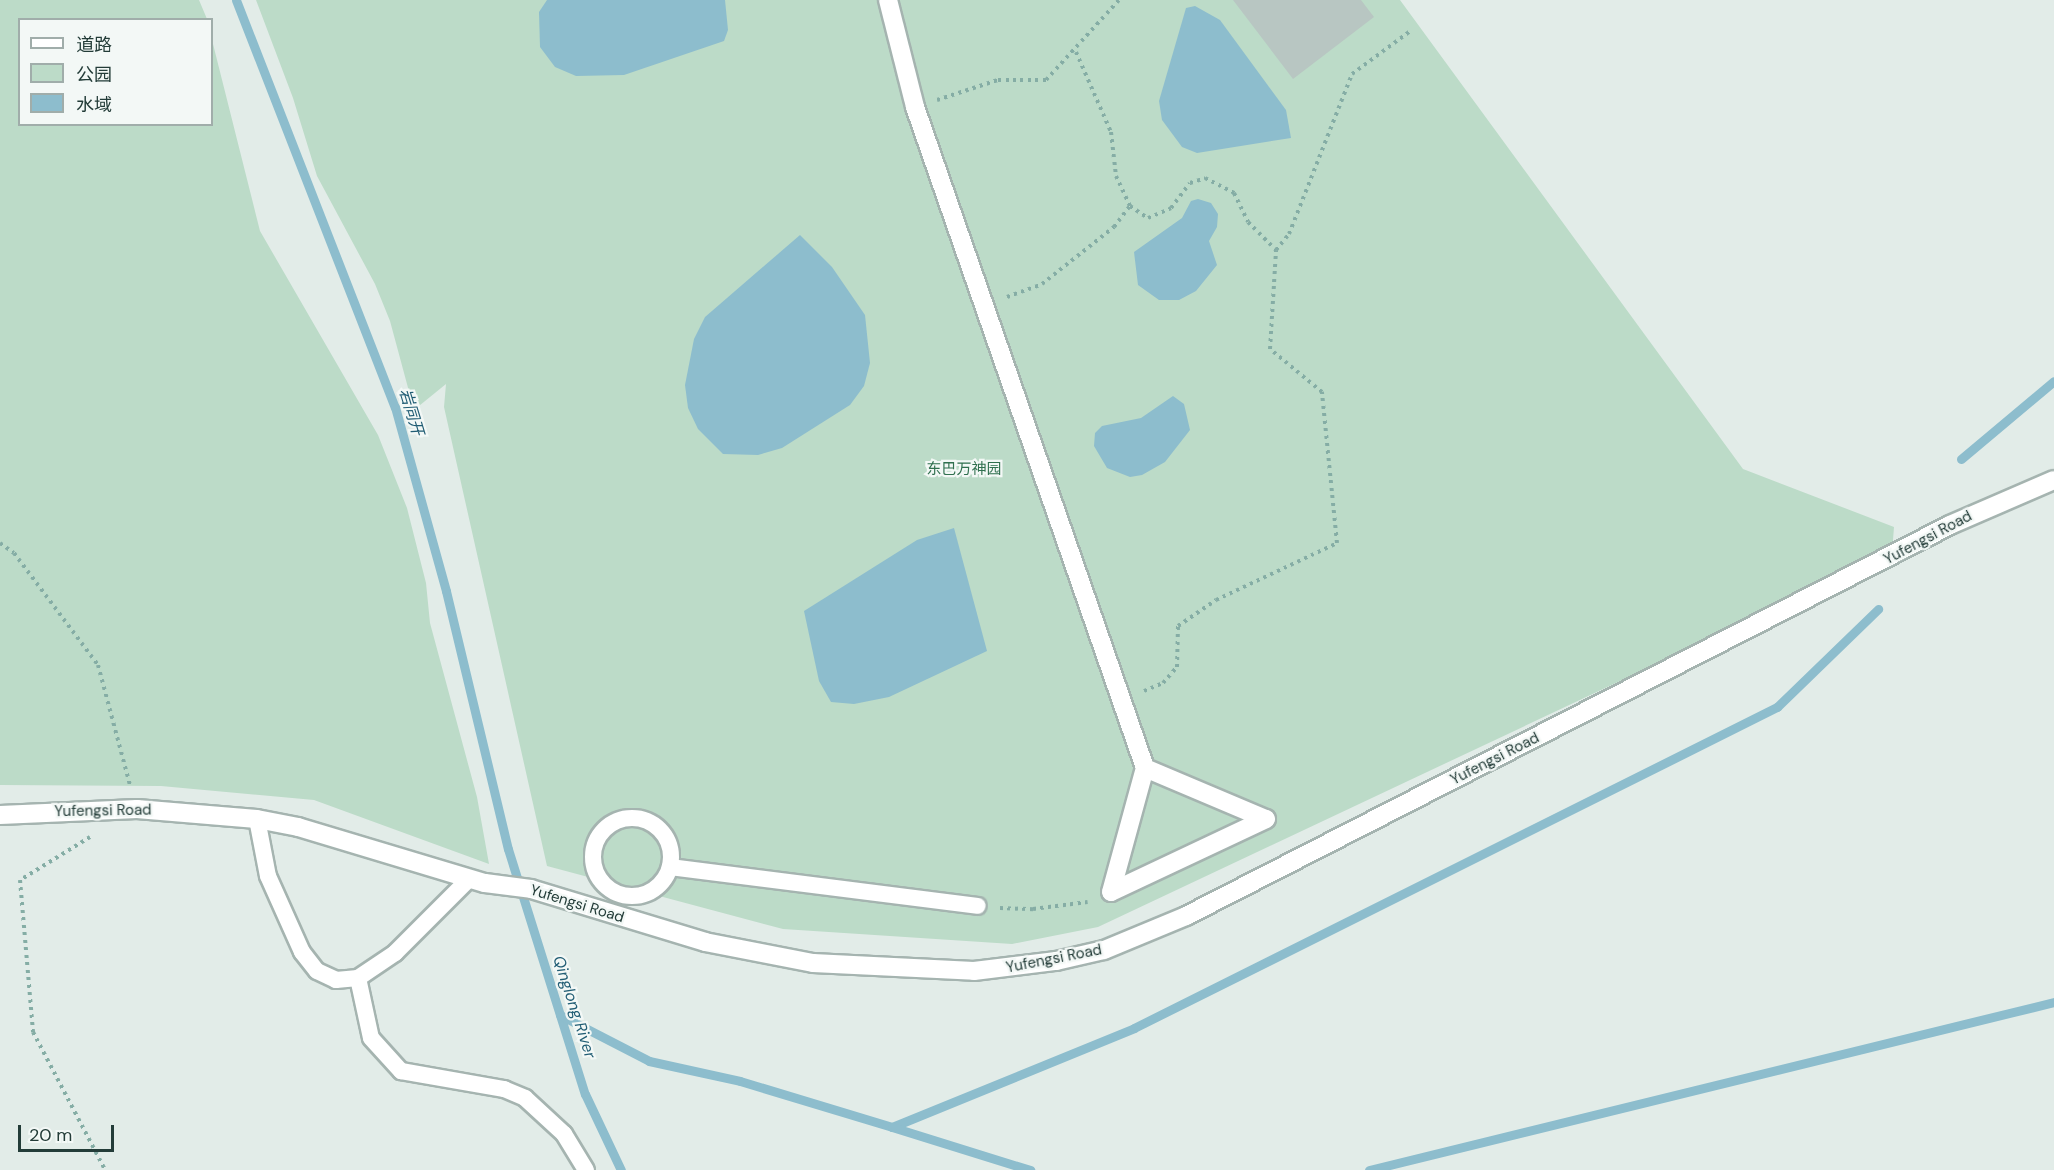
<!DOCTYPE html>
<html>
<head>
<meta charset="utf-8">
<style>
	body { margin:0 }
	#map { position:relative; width:2054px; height:1170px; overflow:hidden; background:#e2ece8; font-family:"DM Sans","Noto Sans SC",sans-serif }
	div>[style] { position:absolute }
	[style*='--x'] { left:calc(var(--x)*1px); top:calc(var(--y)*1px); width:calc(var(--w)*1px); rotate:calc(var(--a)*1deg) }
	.green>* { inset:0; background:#bcdbc8 }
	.water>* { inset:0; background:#8dbdcd }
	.stream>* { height:9px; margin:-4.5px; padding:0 4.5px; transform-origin:4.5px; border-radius:4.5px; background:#8dbdcd }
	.building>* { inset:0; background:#b8c6c2 }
	.path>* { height:4px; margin-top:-2px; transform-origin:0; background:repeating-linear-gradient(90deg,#85ada5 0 3px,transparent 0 7.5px) }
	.roads { filter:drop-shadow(2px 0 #a5b4b0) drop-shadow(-2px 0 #a5b4b0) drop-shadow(0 2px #a5b4b0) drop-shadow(0 -2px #a5b4b0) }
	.lane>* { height:16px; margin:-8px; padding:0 8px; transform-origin:8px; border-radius:8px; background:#fff }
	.lane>.ring { margin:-8px; padding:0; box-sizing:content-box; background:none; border:16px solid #fff; border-radius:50% }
	.street>* { height:18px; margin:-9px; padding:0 9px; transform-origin:9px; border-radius:9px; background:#fff }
	.secondary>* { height:18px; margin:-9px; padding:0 9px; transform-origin:9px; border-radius:9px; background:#fff }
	span { translate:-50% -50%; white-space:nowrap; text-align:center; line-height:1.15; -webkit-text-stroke:4.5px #f3f8f6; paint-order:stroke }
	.park-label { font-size:15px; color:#30704f }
	.street-label { font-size:15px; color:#233c38 }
	.water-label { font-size:16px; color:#215d74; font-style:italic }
	.legend { position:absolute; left:18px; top:18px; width:195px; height:108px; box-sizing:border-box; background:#f3f8f6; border:2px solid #a0adaa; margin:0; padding:8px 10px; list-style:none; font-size:18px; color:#233c38 }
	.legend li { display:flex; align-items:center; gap:12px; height:30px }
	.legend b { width:30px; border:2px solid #a0adaa }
	.scale { position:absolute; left:18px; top:1125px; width:96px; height:27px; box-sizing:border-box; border:3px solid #233c38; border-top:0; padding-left:8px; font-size:18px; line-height:21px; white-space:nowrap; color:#233c38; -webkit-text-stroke:4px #f3f8f6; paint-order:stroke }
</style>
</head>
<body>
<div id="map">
	<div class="green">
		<i style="clip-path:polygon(0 0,199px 0,207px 19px,20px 20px,20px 124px,212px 124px,212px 40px,260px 231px,378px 435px,407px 508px,426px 583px,430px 623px,477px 797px,489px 864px,314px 800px,161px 786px,0 785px)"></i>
		<i style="clip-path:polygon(256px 0,1400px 0,1743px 469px,1894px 527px,1892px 553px,1098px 927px,1012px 944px,783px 929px,547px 866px,444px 407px,446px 384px,414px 410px,390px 321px,375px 284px,317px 176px,293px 98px)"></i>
	</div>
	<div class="water">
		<i style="clip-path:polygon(547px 0,725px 0,728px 30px,724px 41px,624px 75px,576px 76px,555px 67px,540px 47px,539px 12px)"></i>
		<i style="clip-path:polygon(1195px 6px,1220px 20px,1286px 110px,1291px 138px,1197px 153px,1182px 147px,1162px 120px,1159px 101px,1186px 8px)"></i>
		<i style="clip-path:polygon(1198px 199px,1211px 203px,1218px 214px,1217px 227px,1209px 241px,1217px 265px,1196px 291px,1179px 300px,1159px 300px,1138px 285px,1134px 252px,1182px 218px,1191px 201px)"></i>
		<i style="clip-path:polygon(800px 235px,832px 267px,865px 315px,870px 363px,864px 386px,850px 405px,782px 448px,758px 455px,723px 454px,698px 429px,688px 408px,685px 385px,694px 339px,705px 317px)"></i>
		<i style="clip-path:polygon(1173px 396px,1184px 404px,1190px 430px,1165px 462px,1142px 475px,1130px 477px,1107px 468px,1094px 446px,1095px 433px,1102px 426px,1141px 418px)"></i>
		<i style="clip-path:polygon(954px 528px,987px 651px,889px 697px,854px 704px,831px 702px,819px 681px,804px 611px,917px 540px)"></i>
	</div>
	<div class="stream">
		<i style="--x:236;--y:0;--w:437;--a:68.7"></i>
		<i style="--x:395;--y:407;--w:191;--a:74.5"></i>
		<i style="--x:446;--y:591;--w:265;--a:76.5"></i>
		<i style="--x:508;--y:849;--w:257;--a:72.6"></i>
		<i style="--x:585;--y:1094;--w:84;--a:64.7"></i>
		<i style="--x:1961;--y:459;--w:121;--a:-40"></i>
		<i style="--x:560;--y:1015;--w:100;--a:27.3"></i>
		<i style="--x:649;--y:1061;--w:93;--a:12.4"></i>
		<i style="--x:740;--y:1081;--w:159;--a:16.8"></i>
		<i style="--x:892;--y:1127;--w:261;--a:-22.2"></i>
		<i style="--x:1134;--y:1028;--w:719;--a:-26.53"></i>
		<i style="--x:1777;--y:707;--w:141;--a:-44.1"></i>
		<i style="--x:892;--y:1127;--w:145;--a:17.3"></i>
		<i style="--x:1369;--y:1170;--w:705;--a:-13.78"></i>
	</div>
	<div class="building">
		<i style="clip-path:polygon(1233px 0,1361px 0,1374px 17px,1293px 79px)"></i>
	</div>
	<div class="path">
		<i style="--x:1076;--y:52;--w:87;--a:66.4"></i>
		<i style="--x:1111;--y:132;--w:44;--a:83.5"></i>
		<i style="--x:1116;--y:176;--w:33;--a:65"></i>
		<i style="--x:1130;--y:206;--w:22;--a:34"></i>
		<i style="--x:1148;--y:218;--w:25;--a:-23"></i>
		<i style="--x:1171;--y:208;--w:31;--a:-53"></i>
		<i style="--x:1190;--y:183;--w:16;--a:-18"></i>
		<i style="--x:1205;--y:178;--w:33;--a:27"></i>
		<i style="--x:1234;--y:193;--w:32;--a:64"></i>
		<i style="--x:1248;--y:222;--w:40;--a:45"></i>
		<i style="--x:937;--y:100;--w:64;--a:-18.2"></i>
		<i style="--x:998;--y:80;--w:48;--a:0"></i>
		<i style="--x:1046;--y:80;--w:108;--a:-47.6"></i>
		<i style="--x:1007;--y:297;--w:37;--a:-20"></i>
		<i style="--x:1042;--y:284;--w:92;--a:-38.4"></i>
		<i style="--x:1114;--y:227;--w:26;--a:-53"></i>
		<i style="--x:0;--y:543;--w:17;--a:36"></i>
		<i style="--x:14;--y:553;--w:140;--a:53.1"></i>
		<i style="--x:98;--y:665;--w:124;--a:75.1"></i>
		<i style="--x:1144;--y:691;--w:21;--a:-23"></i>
		<i style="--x:1163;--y:683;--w:21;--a:-49"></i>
		<i style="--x:1177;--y:667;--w:41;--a:-88.6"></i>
		<i style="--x:1178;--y:626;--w:46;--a:-34.4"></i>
		<i style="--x:1216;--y:600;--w:134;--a:-25.2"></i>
		<i style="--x:1337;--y:543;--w:152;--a:-95.7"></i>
		<i style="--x:1322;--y:392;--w:67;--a:-140.4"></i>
		<i style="--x:1270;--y:349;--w:99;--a:-86.5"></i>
		<i style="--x:1276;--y:250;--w:21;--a:-51"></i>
		<i style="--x:1289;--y:234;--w:172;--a:-68.5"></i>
		<i style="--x:1352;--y:74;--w:71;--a:-36.4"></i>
		<i style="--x:90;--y:837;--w:82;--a:148.4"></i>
		<i style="--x:20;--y:880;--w:153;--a:85.1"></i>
		<i style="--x:33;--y:1032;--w:156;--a:62.4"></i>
		<i style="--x:1000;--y:908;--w:33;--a:2"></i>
		<i style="--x:1033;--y:909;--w:55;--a:-7.3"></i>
	</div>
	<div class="roads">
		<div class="lane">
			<i class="ring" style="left:593px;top:818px;width:62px;height:62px"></i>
			<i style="--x:257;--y:819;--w:58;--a:79.1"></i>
			<i style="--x:268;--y:876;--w:83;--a:65.9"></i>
			<i style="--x:302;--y:952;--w:24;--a:52"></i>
			<i style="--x:317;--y:971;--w:21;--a:25"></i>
			<i style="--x:336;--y:980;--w:22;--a:-5"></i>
			<i style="--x:358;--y:978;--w:45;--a:-34"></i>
			<i style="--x:395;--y:953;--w:105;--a:-45"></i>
			<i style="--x:670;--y:867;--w:310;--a:7.2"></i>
			<i style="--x:358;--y:978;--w:61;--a:77.8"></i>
			<i style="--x:371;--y:1038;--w:45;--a:47.7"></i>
			<i style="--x:401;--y:1071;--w:105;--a:9.9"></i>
			<i style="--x:504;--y:1089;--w:23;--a:23"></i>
			<i style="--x:525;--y:1098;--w:53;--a:42.7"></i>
			<i style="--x:564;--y:1134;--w:42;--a:58.6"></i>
		</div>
		<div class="street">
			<i style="--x:888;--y:0;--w:110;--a:75.8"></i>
			<i style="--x:915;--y:107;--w:700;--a:70.81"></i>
			<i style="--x:1145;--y:768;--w:131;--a:22.9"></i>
			<i style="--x:1266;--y:819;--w:171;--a:154.8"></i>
			<i style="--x:1111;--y:892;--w:129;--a:-74.7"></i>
		</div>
		<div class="secondary">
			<i style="--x:0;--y:815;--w:137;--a:-2.5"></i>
			<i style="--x:137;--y:809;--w:120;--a:4.8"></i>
			<i style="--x:257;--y:819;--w:42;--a:11"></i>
			<i style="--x:298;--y:827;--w:195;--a:16.7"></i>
			<i style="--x:485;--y:883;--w:46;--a:7.4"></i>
			<i style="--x:531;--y:889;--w:182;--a:16.9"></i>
			<i style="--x:705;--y:942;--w:110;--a:11"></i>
			<i style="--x:813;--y:963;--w:161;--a:2.8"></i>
			<i style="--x:974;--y:971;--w:83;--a:-7"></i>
			<i style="--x:1056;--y:961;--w:49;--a:-12.9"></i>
			<i style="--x:1104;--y:950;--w:89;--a:-22.5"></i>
			<i style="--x:1186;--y:916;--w:858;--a:-27.1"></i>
			<i style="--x:1950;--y:525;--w:113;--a:-23.4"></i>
		</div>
	</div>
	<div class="park-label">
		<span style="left:964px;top:470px">东巴万神园</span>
	</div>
	<div class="street-label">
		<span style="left:1928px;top:538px;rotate:-28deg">Yufengsi Road</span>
		<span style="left:1495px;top:759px;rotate:-27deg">Yufengsi Road</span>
		<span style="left:103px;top:811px;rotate:-1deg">Yufengsi Road</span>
		<span style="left:577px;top:904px;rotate:17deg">Yufengsi Road</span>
		<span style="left:1054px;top:959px;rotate:-11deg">Yufengsi Road</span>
	</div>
	<div class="water-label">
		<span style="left:411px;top:412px;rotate:73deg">岩同开</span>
		<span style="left:574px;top:1007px;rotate:72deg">Qinglong River</span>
	</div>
	<ul class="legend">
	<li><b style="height:8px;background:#fff"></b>道路</li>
	<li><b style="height:16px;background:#bcdbc8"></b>公园</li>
	<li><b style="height:16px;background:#8dbdcd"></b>水域</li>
	</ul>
	<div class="scale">20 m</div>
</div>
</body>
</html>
